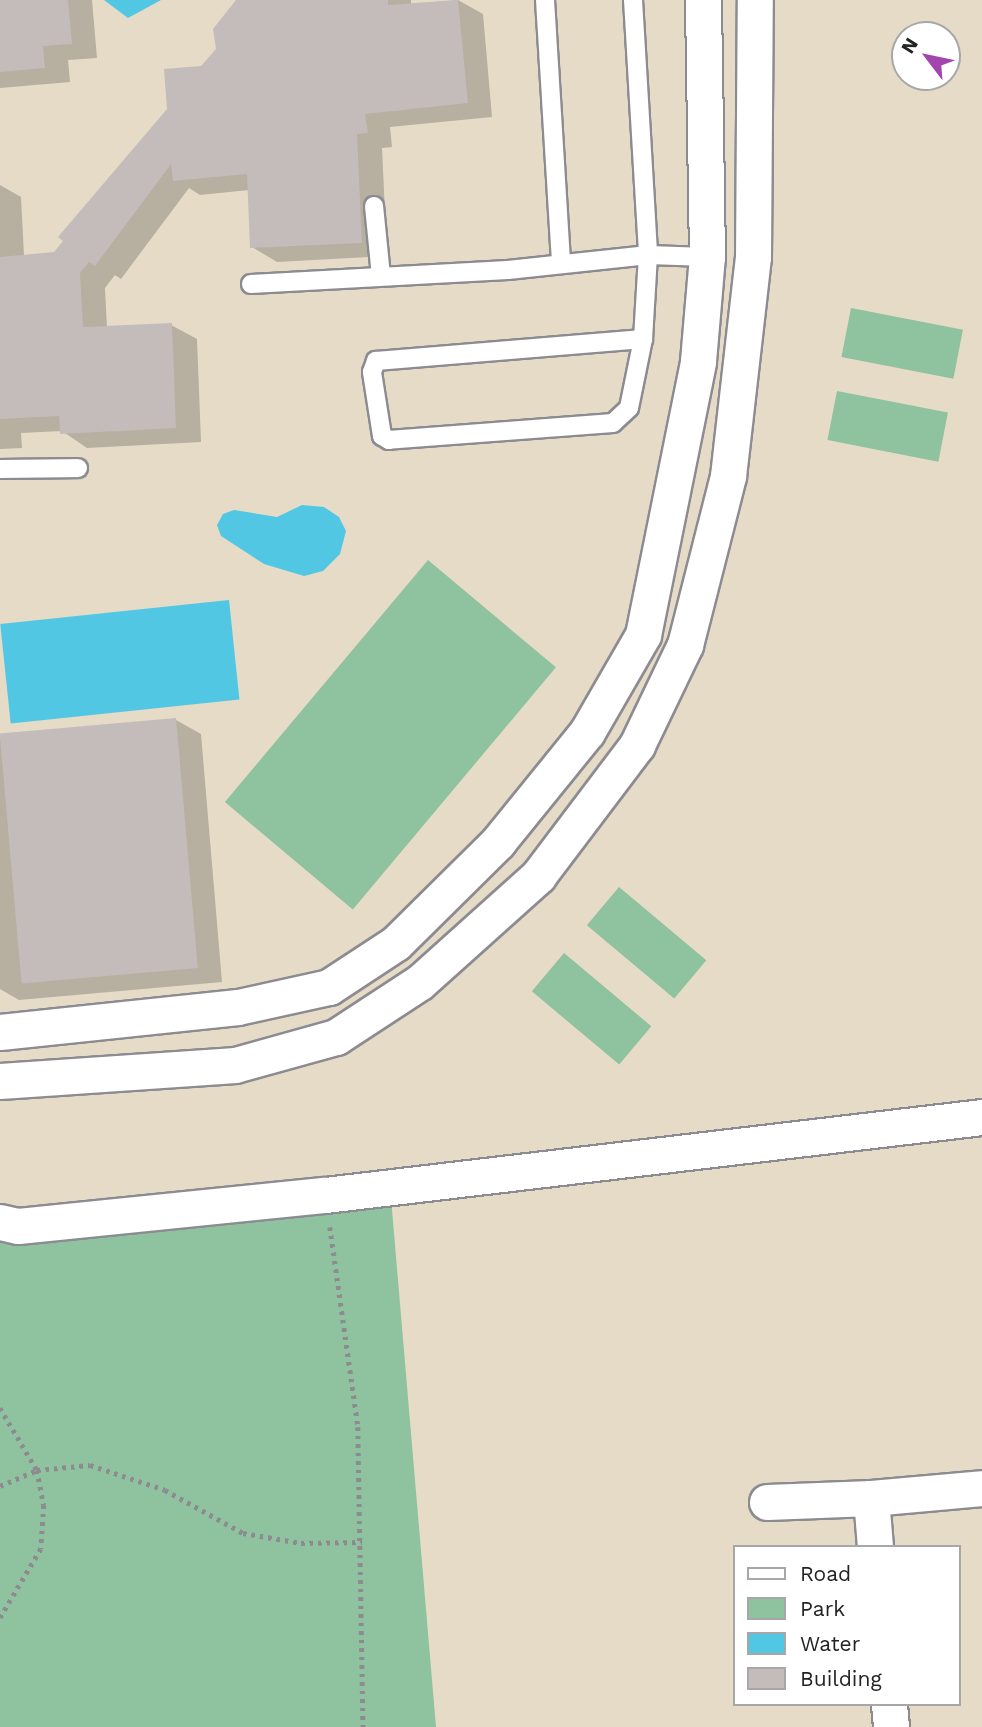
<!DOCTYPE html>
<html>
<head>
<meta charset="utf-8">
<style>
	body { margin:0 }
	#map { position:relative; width:982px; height:1727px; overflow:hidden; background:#e6e5ec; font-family:"Work Sans",sans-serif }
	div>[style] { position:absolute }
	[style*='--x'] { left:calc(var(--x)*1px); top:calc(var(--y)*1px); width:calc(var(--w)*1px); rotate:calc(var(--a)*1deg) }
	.commercial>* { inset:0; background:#e5dbc7 }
	.green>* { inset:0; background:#8fc29f; transform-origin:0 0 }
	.water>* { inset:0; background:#51c7e3; transform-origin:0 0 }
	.shadow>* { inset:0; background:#0003 }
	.building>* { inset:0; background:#c3bcbb; transform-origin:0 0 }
	.path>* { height:4.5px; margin-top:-2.25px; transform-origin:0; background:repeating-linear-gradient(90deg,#8c8c90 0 3.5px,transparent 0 8.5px) }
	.roads { filter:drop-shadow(2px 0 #8c8b91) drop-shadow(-2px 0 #8c8b91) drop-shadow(0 2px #8c8b91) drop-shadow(0 -2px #8c8b91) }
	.lane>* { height:18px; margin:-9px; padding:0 9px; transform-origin:9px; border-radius:9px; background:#fff }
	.street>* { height:35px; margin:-17.5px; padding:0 17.5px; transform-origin:17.5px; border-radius:17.5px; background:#fff }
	span { translate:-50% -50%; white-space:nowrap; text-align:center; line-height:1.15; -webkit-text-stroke:5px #fff; paint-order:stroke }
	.legend { position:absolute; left:733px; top:1545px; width:228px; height:161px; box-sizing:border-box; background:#fff; border:2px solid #a7a7a8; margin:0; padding:9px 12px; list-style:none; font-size:21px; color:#232325 }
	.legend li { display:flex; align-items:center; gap:14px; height:35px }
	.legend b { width:35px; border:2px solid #a7a7a8 }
	.north { position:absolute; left:891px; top:21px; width:70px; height:70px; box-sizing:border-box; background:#fff; border:2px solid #a7a7a8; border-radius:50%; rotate:302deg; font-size:19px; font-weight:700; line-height:28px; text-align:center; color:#232325 }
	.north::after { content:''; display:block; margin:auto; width:24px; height:32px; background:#a245ae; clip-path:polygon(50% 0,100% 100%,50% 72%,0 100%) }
</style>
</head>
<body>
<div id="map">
	<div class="commercial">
		<i style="clip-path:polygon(evenodd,0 0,982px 0,982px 1727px,0 1727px,0 0,905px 35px,947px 35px,947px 77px,905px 77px,905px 35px,0 0,735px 1547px,959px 1547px,959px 1704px,735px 1704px,735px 1547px)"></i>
	</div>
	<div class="green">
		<i style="left:851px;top:308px;width:114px;height:50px;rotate:11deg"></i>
		<i style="left:837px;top:391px;width:113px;height:50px;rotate:11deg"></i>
		<i style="left:428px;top:560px;width:167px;height:316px;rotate:40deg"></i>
		<i style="left:619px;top:887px;width:114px;height:50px;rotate:40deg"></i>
		<i style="left:564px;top:953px;width:114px;height:50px;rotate:40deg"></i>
		<i style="clip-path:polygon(391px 1198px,436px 1727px,0 1727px,0 1237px)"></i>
	</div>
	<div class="water">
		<i style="clip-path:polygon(104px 0,161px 0,128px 18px)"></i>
		<i style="clip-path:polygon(302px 505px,324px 507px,339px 517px,346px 531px,340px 554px,323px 571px,304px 576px,264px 564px,221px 536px,217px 525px,223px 514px,234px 510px,277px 517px)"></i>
		<i style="left:229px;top:600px;width:100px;height:230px;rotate:84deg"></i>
	</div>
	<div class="shadow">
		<i style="clip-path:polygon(0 0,92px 0,97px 58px,68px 60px,70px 82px,0 88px)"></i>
		<i style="clip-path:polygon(238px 0,411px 0,411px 4px,458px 0,483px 14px,492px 117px,390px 127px,392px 147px,382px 148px,387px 256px,277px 262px,252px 247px,249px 190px,200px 195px,189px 188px,121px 279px,115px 275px,105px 288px,107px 328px,171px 325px,197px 339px,201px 442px,87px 448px,62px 431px,21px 433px,22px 448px,0 449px,0 185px,21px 197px,24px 256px,55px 253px,218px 49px)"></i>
		<i style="clip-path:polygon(176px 720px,201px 734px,222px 982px,19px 1000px,0 989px,0 735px)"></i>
	</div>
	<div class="building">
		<i style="clip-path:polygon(0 0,68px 0,72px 44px,43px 46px,45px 68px,0 72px)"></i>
		<i style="clip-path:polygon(236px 0,388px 0,388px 5px,458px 0,468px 103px,365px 114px,368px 133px,357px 134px,362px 243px,250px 248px,247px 174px,173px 181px,171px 164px,95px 266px,89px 262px,80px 273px,83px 327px,172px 323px,176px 428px,60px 434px,59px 416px,0 419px,0 257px,54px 252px,63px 241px,58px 237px,167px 109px,164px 69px,201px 66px,216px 49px,213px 29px)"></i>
		<i style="left:176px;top:718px;width:251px;height:177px;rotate:85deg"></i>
	</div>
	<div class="path">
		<i style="--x:330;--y:1227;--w:202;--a:82"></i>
		<i style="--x:358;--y:1427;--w:300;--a:89"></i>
		<i style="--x:0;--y:1408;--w:72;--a:59.2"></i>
		<i style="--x:37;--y:1470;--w:36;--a:79"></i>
		<i style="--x:44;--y:1505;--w:44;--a:93.9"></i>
		<i style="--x:41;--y:1549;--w:80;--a:120.7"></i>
		<i style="--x:0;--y:1486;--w:40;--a:-23.4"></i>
		<i style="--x:37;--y:1470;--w:53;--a:-5.4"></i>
		<i style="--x:90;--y:1465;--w:79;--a:18.4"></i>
		<i style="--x:165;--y:1490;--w:89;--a:28.9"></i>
		<i style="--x:243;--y:1533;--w:59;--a:9.8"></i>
		<i style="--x:301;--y:1543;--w:61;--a:-0.9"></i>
	</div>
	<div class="roads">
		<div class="lane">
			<i style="--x:545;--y:0;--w:264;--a:86.5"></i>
			<i style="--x:633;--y:0;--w:255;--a:86.6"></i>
			<i style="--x:648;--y:255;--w:84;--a:93.4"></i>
			<i style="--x:643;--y:339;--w:70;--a:101.5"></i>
			<i style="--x:629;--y:408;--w:22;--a:137"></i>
			<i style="--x:613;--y:423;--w:225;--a:175.7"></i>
			<i style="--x:389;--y:440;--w:8;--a:-150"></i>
			<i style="--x:382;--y:436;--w:65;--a:-98.9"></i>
			<i style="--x:372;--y:372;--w:12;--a:-70"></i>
			<i style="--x:376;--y:361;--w:268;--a:-4.7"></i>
			<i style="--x:374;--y:206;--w:70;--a:84.3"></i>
			<i style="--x:251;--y:284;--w:257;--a:-3.1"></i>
			<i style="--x:508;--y:270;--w:141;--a:-6.1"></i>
			<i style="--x:648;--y:255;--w:59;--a:1.9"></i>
			<i style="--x:0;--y:469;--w:78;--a:-0.7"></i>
		</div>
		<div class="street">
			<i style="--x:0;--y:1032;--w:239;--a:-6"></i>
			<i style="--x:238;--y:1007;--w:93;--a:-12.4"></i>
			<i style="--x:329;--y:987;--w:80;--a:-33.3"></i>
			<i style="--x:396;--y:943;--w:144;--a:-44.7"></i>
			<i style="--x:498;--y:842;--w:141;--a:-51"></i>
			<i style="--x:587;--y:732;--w:112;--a:-60"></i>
			<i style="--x:643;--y:635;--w:279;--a:-78.6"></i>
			<i style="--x:698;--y:361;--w:104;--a:-85.1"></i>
			<i style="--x:707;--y:257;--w:257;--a:-90.9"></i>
			<i style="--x:0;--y:1081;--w:236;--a:-3.9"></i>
			<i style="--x:235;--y:1065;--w:105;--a:-15.5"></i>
			<i style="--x:336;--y:1037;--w:100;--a:-33.2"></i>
			<i style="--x:420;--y:982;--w:159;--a:-41.9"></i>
			<i style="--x:538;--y:876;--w:164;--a:-52.9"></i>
			<i style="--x:637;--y:745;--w:111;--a:-64.4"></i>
			<i style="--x:685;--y:645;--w:174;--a:-75.7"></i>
			<i style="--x:728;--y:476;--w:220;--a:-83.5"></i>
			<i style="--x:753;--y:257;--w:257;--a:-89.6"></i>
			<i style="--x:0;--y:1222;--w:18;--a:13"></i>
			<i style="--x:18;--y:1226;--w:309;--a:-5.8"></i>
			<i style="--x:325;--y:1195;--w:662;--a:-6.77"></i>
			<i style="--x:871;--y:1498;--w:49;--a:85.3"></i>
			<i style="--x:767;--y:1502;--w:104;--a:-2.2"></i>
			<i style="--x:871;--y:1498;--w:111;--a:-5.1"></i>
			<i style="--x:889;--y:1704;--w:23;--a:85"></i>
		</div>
	</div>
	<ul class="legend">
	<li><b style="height:9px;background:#fff"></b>Road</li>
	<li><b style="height:19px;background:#8fc29f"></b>Park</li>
	<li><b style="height:19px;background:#51c7e3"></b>Water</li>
	<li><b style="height:19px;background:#c3bcbb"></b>Building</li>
	</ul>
	<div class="north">N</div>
</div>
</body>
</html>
